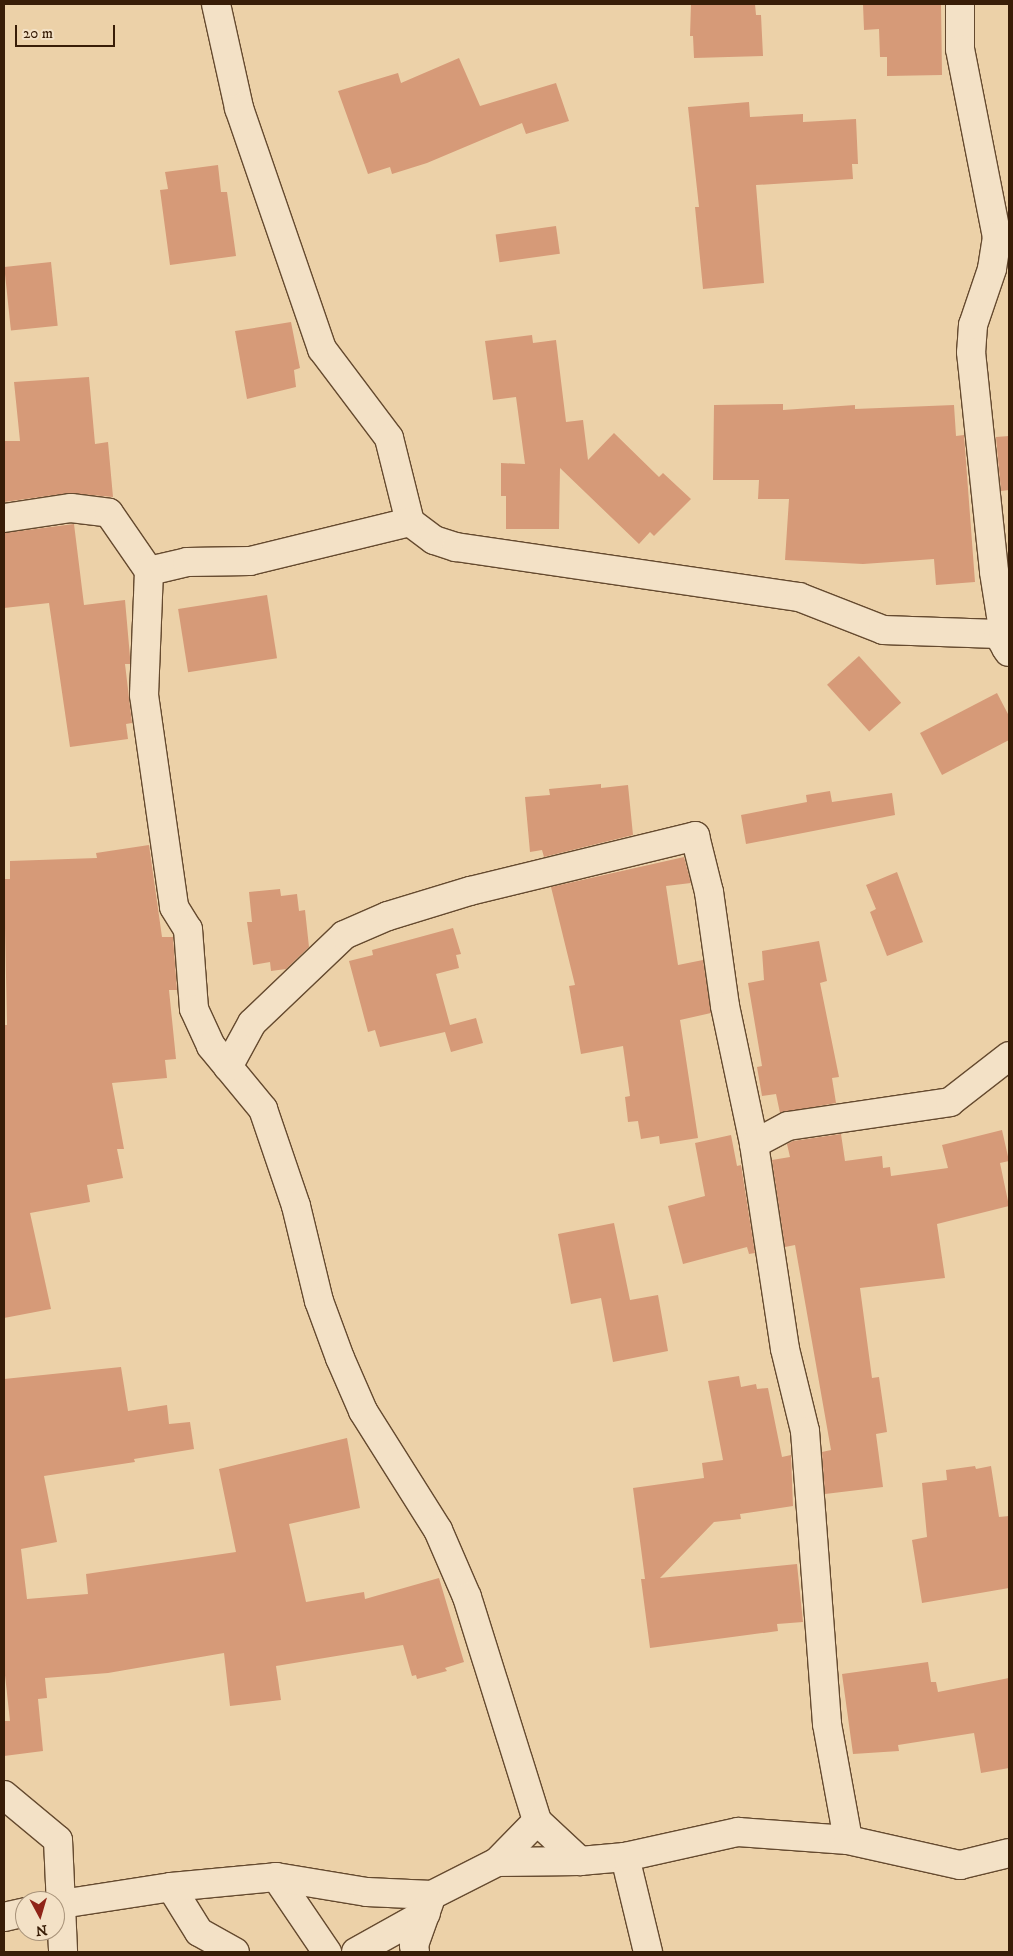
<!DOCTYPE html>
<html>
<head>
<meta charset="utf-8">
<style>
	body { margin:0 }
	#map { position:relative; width:1013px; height:1956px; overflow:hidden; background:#ecd1a8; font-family:"IM FELL DW Pica",serif }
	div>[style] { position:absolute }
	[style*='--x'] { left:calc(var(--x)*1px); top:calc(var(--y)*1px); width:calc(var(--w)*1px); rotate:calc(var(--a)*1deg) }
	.building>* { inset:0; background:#d69a78; transform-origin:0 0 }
	.roads { filter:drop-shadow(1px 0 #654a2f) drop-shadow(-1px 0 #654a2f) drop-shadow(0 1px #654a2f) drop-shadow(0 -1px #654a2f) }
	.street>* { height:28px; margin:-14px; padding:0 14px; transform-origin:14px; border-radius:14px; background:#f3e1c6 }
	span { translate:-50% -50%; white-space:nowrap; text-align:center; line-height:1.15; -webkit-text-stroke:5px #f3e1c6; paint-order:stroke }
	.frame { position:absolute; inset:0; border:5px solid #381d07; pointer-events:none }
	.north { position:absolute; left:15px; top:1891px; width:50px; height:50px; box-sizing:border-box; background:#f3e1c6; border:1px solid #a8937a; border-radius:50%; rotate:174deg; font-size:14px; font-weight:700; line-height:20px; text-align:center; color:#381d07 }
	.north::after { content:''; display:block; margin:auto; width:18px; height:22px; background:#8f2418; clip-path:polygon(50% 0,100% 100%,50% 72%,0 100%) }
	.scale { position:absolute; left:15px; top:25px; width:100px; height:22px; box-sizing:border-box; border:2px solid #381d07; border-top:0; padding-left:6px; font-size:15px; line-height:18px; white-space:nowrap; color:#381d07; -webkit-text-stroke:4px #f3e1c6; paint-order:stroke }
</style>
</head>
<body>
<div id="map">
	<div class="building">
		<i style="clip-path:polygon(691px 4px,755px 4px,756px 15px,761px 15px,763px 56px,694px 58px,693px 36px,690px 36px)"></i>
		<i style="clip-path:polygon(863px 4px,941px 4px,942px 75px,887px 76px,887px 57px,880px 57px,879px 29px,864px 30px)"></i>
		<i style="clip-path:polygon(459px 58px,480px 106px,556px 83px,569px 121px,526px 134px,522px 123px,427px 163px,392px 174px,390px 167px,368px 174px,338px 91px,398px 73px,401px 83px)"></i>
		<i style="clip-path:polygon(749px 102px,750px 117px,803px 114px,803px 122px,856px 119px,858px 164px,852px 164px,853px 179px,756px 185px,764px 283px,703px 289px,695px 207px,699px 207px,688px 107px)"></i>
		<i style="clip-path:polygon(218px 165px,221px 192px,227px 192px,236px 256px,170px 265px,160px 190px,168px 189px,165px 172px)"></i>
		<i style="left:556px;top:226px;width:28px;height:61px;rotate:82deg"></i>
		<i style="left:51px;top:262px;width:64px;height:47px;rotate:84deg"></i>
		<i style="clip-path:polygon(291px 322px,300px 368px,294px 370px,296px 387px,247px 399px,235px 331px)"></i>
		<i style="clip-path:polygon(532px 335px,533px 343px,556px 340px,566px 422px,583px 420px,588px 460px,614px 433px,659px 477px,663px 473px,691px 499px,654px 536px,650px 532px,639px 544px,560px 468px,559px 529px,506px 529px,506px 496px,501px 496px,501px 463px,525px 464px,516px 397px,493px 400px,485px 341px)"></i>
		<i style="clip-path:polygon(89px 377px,95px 444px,108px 442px,113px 497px,69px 493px,4px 502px,4px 441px,20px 441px,14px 382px)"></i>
		<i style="clip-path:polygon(783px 404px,783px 410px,855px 405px,855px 409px,954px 405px,956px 436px,964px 435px,975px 582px,936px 585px,934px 559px,863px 564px,785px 560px,789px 499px,758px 499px,759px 480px,713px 480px,714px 405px)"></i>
		<i style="clip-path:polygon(1009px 436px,1009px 490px,1001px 491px,996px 437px)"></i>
		<i style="clip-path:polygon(74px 524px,84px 605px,125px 600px,130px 657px,130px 664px,125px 664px,132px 723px,126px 724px,128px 739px,70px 747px,49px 603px,4px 608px,4px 533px)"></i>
		<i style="left:267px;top:595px;width:64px;height:90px;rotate:81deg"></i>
		<i style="left:859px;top:656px;width:63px;height:43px;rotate:48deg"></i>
		<i style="clip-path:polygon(997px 693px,1009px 716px,1009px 740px,942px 775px,920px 733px)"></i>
		<i style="clip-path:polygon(601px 784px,601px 788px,628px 785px,633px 835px,544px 857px,542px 850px,530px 852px,525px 797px,550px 795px,549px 789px)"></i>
		<i style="clip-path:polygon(830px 791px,832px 802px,892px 793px,895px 815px,746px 844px,741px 815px,807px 802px,806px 795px)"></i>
		<i style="clip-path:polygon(149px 845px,162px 937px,173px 937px,177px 990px,169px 990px,176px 1059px,165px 1060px,167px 1078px,112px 1083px,124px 1149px,117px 1149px,123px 1178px,87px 1185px,90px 1202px,30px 1213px,51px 1309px,4px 1318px,4px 1025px,7px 1025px,4px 879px,10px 879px,10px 861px,97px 858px,96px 853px)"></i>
		<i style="clip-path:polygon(684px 857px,691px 883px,666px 886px,678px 965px,703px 960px,711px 1013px,680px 1020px,698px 1138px,660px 1144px,659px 1136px,641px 1139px,638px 1121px,628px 1122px,625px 1097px,630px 1096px,623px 1046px,581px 1054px,569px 986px,575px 985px,551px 887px)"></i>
		<i style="clip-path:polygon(897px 872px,923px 942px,887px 956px,870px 912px,876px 909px,866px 885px)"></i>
		<i style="clip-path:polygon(280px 889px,281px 896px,297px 894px,299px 911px,305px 910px,309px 947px,286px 969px,271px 971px,270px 962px,253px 965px,247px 922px,252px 922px,249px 892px)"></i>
		<i style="clip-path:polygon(453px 928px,461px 954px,456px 955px,459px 968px,436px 974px,450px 1025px,476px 1018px,483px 1043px,451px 1052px,445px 1032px,380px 1047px,375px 1030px,368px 1032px,349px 961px,373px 955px,372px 950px)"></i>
		<i style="clip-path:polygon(819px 941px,827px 981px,820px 983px,839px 1077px,832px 1078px,836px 1103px,780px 1113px,776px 1094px,762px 1096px,757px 1067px,762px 1066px,748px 983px,764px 980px,762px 951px)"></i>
		<i style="clip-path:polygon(1002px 1130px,1009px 1161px,1000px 1163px,1009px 1206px,937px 1224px,945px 1278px,860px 1288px,872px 1378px,879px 1377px,887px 1432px,876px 1434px,883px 1487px,825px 1494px,822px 1452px,831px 1450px,795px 1245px,785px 1247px,772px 1160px,790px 1157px,787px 1144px,793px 1141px,841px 1134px,845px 1161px,882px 1156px,883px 1168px,890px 1167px,891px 1176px,948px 1168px,942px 1145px)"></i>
		<i style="clip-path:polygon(731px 1135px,737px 1166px,741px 1165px,755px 1253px,749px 1254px,747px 1247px,683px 1264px,668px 1206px,705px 1196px,695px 1143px)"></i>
		<i style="clip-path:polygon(614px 1223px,630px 1300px,658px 1295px,668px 1351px,613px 1362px,601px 1298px,571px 1304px,558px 1234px)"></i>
		<i style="clip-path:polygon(121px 1367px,128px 1411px,167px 1405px,169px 1424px,190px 1422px,194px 1449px,134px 1459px,135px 1462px,44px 1476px,57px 1542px,21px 1549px,27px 1599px,88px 1594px,86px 1574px,236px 1552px,219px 1469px,347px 1438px,360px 1508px,289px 1524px,306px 1602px,364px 1592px,365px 1599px,439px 1578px,464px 1662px,445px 1668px,447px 1671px,417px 1679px,416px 1675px,412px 1676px,403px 1645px,276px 1666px,281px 1700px,230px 1706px,224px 1653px,108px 1673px,45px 1678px,47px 1698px,38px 1699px,43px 1751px,4px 1756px,4px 1721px,10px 1721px,4px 1666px,4px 1379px)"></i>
		<i style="clip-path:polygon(739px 1376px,741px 1387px,756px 1384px,757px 1389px,768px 1388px,782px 1457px,791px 1455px,793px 1506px,740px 1514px,741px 1519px,714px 1522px,660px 1578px,797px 1564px,803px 1622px,777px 1624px,778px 1631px,650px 1648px,641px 1579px,645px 1579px,633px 1488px,704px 1478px,702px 1463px,723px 1460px,708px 1381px)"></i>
		<i style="clip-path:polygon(975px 1466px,976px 1469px,991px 1466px,999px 1517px,1009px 1516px,1009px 1588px,922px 1603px,912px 1540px,927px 1537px,922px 1483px,947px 1480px,946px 1470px)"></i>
		<i style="clip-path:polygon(928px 1662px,931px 1682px,936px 1682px,938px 1692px,1009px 1678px,1009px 1768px,981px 1773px,974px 1733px,898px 1745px,899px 1751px,853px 1754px,842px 1674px)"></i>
	</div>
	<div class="roads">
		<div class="street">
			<i style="--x:216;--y:4;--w:107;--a:77.5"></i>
			<i style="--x:239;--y:108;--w:255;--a:71"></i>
			<i style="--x:322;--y:349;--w:111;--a:53"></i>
			<i style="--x:389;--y:438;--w:87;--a:76"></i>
			<i style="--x:410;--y:522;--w:30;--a:37"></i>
			<i style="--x:434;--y:540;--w:23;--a:18"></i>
			<i style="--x:456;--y:547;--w:347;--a:8.3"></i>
			<i style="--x:799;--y:597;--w:90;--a:21.4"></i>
			<i style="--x:883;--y:630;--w:115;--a:2"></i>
			<i style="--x:998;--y:634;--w:21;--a:59"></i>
			<i style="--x:960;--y:4;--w:45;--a:90"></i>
			<i style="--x:960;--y:49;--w:192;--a:78.9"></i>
			<i style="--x:997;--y:237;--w:32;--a:99"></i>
			<i style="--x:992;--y:269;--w:59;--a:108.7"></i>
			<i style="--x:973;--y:325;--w:27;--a:94"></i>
			<i style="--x:971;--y:352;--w:221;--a:84"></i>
			<i style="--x:994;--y:572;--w:77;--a:81"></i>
			<i style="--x:4;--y:518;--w:68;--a:-8.5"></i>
			<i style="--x:71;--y:508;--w:38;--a:7"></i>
			<i style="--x:109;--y:513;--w:70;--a:55.4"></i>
			<i style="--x:149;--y:571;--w:39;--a:-13"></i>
			<i style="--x:187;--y:562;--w:63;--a:-0.9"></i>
			<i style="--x:250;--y:561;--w:165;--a:-13.7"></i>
			<i style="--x:149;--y:571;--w:124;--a:92.3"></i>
			<i style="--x:144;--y:695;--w:214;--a:81.9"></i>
			<i style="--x:174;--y:907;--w:26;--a:58"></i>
			<i style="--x:188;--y:929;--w:80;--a:85.7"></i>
			<i style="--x:194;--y:1009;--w:41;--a:65.3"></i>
			<i style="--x:211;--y:1046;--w:82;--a:50.5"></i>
			<i style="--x:263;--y:1109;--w:102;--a:71.2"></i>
			<i style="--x:296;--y:1206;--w:98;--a:76.4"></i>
			<i style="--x:319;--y:1301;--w:61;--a:69.8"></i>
			<i style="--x:340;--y:1358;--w:58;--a:66.5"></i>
			<i style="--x:363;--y:1411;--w:141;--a:57.8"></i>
			<i style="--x:438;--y:1530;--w:73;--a:66.6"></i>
			<i style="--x:467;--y:1597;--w:235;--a:72.6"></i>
			<i style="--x:537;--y:1821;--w:59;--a:42.9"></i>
			<i style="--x:228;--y:1067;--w:50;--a:-61.4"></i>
			<i style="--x:252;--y:1023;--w:127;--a:-43.7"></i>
			<i style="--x:344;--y:935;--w:48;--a:-23.4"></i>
			<i style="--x:388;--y:916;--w:86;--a:-17"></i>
			<i style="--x:470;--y:891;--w:232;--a:-13.7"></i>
			<i style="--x:695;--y:836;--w:58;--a:76"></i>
			<i style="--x:709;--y:892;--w:115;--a:82"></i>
			<i style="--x:725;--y:1006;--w:141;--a:78.1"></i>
			<i style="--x:754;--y:1144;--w:207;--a:81.4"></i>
			<i style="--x:785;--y:1349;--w:84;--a:76.3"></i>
			<i style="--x:805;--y:1431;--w:294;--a:85.7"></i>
			<i style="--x:827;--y:1724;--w:118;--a:79.7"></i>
			<i style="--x:754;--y:1144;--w:38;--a:-28"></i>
			<i style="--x:788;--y:1126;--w:164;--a:-8.4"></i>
			<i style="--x:950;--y:1102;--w:75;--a:-37.9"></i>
			<i style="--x:4;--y:1795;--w:70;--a:39.8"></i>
			<i style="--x:58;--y:1840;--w:112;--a:87.4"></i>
			<i style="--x:625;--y:1857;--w:98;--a:76.4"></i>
			<i style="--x:497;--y:1862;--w:57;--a:-45.7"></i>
			<i style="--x:276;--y:1877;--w:91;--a:55.8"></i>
			<i style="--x:171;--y:1887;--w:53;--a:58.1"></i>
			<i style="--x:199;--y:1932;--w:41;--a:29.1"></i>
			<i style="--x:55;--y:1905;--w:117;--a:-8.8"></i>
			<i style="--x:171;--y:1887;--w:105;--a:-5.4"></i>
			<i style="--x:276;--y:1877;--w:92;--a:9.4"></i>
			<i style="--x:367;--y:1892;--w:65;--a:2.6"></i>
			<i style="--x:432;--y:1895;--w:73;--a:-26.9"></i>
			<i style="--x:497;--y:1862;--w:83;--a:-0.7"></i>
			<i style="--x:580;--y:1861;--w:45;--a:-5.1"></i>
			<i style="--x:625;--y:1857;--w:116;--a:-12.5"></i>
			<i style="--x:738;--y:1832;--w:110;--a:4.2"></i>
			<i style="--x:848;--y:1840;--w:115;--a:12.6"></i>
			<i style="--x:960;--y:1865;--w:50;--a:-13.8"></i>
			<i style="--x:4;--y:1917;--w:22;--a:-13"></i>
			<i style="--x:356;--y:1952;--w:80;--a:-29.1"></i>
			<i style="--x:415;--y:1952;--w:7;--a:-98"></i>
			<i style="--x:414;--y:1945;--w:45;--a:-70.3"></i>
		</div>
	</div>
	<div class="frame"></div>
	<div class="north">N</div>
	<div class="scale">20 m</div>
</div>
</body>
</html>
